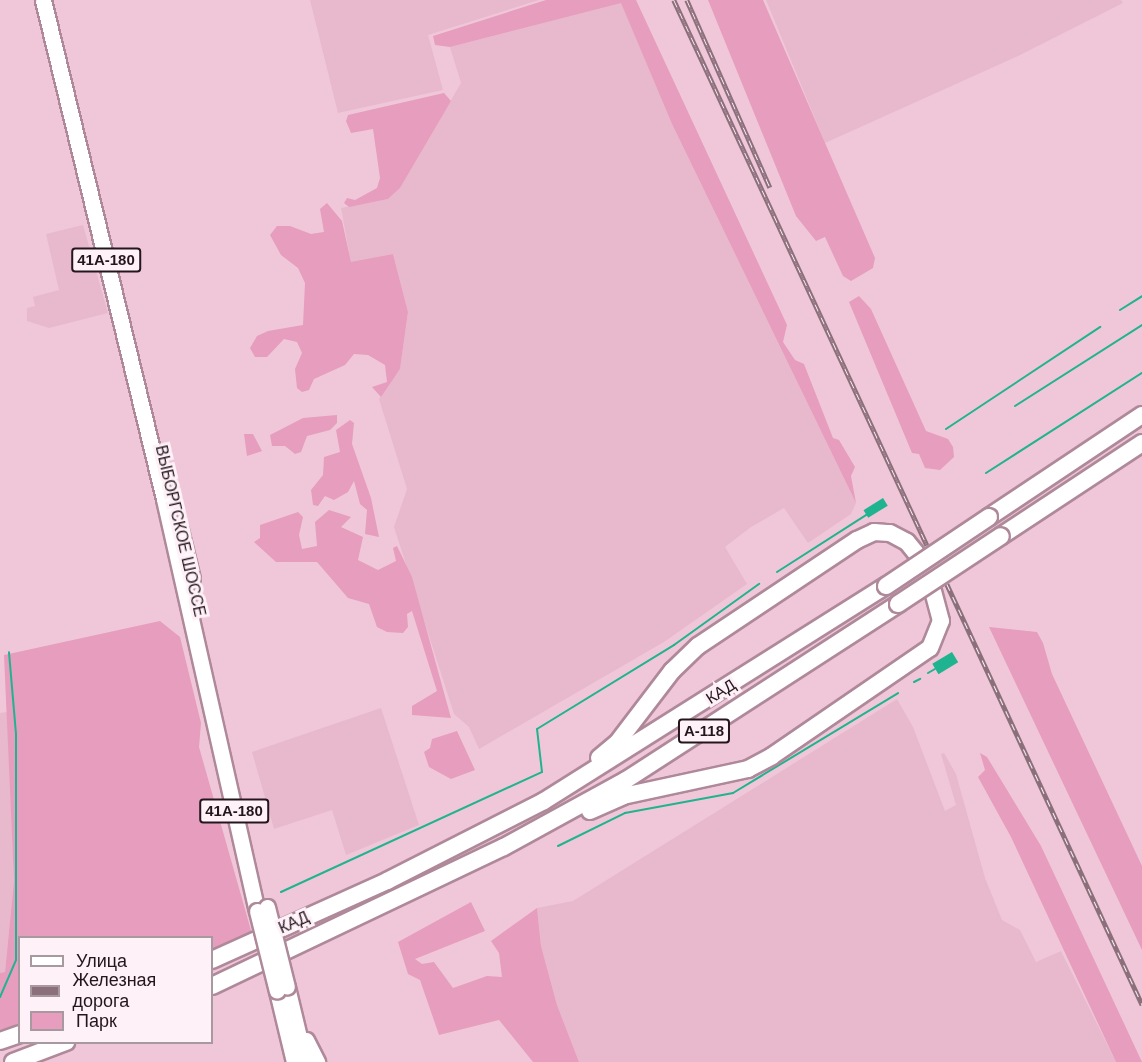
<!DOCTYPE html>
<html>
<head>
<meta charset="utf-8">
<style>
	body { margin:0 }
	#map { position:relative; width:1142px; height:1062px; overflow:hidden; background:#f0c7d8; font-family:Arial,sans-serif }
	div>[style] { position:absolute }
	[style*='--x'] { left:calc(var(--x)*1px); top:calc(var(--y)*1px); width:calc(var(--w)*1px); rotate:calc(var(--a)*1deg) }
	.built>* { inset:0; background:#e8b9cc }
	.green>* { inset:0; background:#e69dbe }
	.water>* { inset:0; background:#20b38f; transform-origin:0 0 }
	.stream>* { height:2px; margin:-1px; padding:0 1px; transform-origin:1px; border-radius:1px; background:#20b38f }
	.roads { filter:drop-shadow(2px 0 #af8999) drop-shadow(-2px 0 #af8999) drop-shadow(0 2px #af8999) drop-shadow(0 -2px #af8999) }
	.primary>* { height:15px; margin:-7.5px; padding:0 7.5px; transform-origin:7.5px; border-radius:7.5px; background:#fff }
	.highway>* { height:16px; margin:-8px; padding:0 8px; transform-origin:8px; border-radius:8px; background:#fff }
	.rail>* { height:4.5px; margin-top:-2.25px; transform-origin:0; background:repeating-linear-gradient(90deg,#fef1f7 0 7px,#8b707b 0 14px); box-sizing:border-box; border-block:2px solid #8b707b }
	.bridges { filter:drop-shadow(2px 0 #af8999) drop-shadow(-2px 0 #af8999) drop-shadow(0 2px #af8999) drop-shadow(0 -2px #af8999) }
	.primary-bridge>* { height:15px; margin:-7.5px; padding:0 7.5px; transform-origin:7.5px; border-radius:7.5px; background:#fff }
	.highway-bridge>* { height:16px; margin:-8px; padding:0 8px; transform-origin:8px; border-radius:8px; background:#fff }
	span { translate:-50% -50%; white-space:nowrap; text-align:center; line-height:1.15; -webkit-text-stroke:6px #fef1f7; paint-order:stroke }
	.shield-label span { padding:2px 4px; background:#fef1f7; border:2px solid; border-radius:4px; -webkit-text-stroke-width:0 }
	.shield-label { font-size:15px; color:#24161c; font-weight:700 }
	.street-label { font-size:16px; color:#24161c }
	.legend { position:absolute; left:18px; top:936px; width:195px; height:108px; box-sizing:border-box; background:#fef1f7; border:2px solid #a7999f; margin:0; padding:8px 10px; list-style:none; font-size:18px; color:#24161c }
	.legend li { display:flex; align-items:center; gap:12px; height:30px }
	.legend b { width:30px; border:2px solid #a7999f }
</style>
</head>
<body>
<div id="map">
	<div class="built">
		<i style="clip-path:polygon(310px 0,539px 0,428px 35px,443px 90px,338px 113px)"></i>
		<i style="clip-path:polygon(766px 0,1121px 0,1123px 3px,1018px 56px,825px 143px)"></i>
		<i style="clip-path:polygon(621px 2px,672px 124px,856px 503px,851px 514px,808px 543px,784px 508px,751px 527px,725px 547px,747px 584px,664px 642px,479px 749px,469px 727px,454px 714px,394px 527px,407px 489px,379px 399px,400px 369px,408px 312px,393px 254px,351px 263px,341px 208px,388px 199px,400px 188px,461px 83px,450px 47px)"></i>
		<i style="clip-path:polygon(83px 225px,108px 313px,49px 328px,27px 321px,27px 308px,35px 306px,33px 297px,59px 290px,46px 234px)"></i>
		<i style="clip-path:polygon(897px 699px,913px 727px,945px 811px,956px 805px,941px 754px,944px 753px,956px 774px,985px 878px,1002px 920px,1020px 930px,1036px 962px,1061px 951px,1116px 1062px,579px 1062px,557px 1005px,541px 946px,537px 908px,573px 901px)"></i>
		<i style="clip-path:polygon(381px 708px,419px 825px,346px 855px,332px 810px,274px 829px,252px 752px)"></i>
		<i style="clip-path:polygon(7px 712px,14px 881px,5px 972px,0 973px,0 713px)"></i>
	</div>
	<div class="green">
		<i style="clip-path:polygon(546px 0,636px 0,787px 325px,783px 342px,795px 360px,804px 364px,833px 438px,839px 440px,855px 467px,851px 476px,856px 503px,672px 124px,621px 3px,450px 47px,435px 45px,433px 36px)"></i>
		<i style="clip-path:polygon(708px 0,763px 0,875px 258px,873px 268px,851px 281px,843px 276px,825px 237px,816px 241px,796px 216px)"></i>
		<i style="clip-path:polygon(444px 93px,451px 101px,400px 188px,388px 199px,349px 207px,344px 203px,347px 198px,355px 200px,377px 188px,380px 178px,373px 129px,351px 133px,346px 121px,348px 115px)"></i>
		<i style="clip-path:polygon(327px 203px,342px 221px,351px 262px,393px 254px,408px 312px,400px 369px,381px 397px,372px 387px,387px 382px,385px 365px,368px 355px,354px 354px,345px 365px,314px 379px,309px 390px,302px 392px,297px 388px,295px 369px,302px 353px,297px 342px,284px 339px,267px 357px,255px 357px,250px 348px,257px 336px,268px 331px,303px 325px,305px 283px,298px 268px,281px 255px,270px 235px,277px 226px,290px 226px,311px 234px,324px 232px,320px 209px)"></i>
		<i style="clip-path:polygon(859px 296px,871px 309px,926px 431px,948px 439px,953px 447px,954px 457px,940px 470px,925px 468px,919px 454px,912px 453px,849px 302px)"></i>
		<i style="clip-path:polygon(337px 415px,337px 423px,330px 430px,307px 436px,301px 452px,295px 454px,285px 446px,272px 446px,270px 435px,303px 418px)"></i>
		<i style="clip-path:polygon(350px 420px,354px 423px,352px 444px,371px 498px,379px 537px,365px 534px,367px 510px,360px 504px,354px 481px,348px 492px,334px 500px,325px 496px,318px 506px,313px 505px,311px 490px,323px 475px,324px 457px,340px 452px,336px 430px)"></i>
		<i style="clip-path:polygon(244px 434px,253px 434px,262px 451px,247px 456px)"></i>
		<i style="clip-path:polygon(329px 510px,351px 517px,341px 527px,363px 537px,358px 560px,378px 570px,396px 561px,393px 548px,397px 546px,412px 577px,451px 718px,412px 715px,412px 706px,437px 691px,412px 611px,407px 614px,408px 627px,403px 633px,387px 632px,377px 627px,369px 604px,348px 598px,317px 562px,276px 562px,254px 542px,260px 538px,260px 525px,298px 512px,303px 517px,299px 535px,302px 549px,317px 546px,315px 522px)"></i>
		<i style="clip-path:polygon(160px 621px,180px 637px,201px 723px,199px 747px,252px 934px,212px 951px,212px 938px,20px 938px,19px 1024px,0 1030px,0 973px,5px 972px,14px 881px,4px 655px)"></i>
		<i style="clip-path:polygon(989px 627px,1037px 632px,1043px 643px,1052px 674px,1142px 866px,1142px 950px)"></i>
		<i style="clip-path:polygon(457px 731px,475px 770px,451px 779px,429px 767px,424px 752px,430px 748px,432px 739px)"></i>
		<i style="clip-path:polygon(980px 753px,987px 757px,1041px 846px,1142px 1062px,1116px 1062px,1011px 837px,978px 777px,985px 770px)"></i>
		<i style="clip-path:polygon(471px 902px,485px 931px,415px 959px,422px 964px,434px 962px,453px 988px,487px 976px,502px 977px,499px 953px,491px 941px,537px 908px,541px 946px,557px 1005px,579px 1062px,533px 1062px,499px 1020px,439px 1035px,420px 980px,408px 974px,398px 942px)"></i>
	</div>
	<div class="water">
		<i style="left:883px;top:498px;width:9px;height:23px;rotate:58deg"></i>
		<i style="left:952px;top:652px;width:12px;height:23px;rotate:59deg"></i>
	</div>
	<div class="stream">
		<i style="--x:1120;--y:310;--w:26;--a:-32"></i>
		<i style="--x:1015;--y:406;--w:151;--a:-32.5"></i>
		<i style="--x:946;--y:429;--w:185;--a:-33.5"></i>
		<i style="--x:986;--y:473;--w:185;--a:-32.7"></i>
		<i style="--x:777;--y:572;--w:106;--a:-32.6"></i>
		<i style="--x:928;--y:673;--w:8;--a:-30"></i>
		<i style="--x:914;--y:682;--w:7;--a:-27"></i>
		<i style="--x:558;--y:846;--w:75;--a:-26.2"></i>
		<i style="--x:625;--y:813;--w:110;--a:-10.5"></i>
		<i style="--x:733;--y:793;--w:193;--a:-31.2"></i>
		<i style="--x:281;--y:892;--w:287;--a:-24.7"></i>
		<i style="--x:542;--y:772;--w:43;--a:-96.6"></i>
		<i style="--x:537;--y:729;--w:161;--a:-31.5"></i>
		<i style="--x:674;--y:645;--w:105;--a:-35.7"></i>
		<i style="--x:0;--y:997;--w:40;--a:-66.6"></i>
		<i style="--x:16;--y:960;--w:226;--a:-90"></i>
		<i style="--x:16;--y:734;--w:82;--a:-94.9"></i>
	</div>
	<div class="roads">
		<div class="primary">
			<i style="--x:43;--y:0;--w:513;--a:76.37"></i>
			<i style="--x:164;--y:499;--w:422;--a:77.3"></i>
			<i style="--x:180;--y:530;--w:50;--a:76.2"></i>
			<i style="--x:287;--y:987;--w:77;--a:76.5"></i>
			<i style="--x:277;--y:991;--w:73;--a:76.5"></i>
			<i style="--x:306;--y:1040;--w:25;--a:63"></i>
		</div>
		<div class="highway">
			<i style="--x:989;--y:517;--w:184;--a:-33.7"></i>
			<i style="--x:1001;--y:536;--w:169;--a:-33.4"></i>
			<i style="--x:599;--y:758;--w:23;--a:-40"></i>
			<i style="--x:617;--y:743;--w:91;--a:-52.6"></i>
			<i style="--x:672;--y:671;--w:36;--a:-44"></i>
			<i style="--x:698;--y:646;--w:191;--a:-33.7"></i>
			<i style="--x:857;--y:540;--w:19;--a:-25"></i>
			<i style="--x:874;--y:532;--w:16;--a:4"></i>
			<i style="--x:890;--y:533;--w:19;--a:28"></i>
			<i style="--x:907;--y:542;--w:14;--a:51"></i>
			<i style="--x:590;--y:811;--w:36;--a:-24"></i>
			<i style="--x:623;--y:796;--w:128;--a:-12.2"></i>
			<i style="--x:748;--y:769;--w:27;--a:-28"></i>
			<i style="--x:772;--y:756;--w:191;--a:-34.4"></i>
			<i style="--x:930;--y:648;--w:29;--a:-68"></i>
			<i style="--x:941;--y:621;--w:30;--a:-105"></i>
			<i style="--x:212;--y:960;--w:192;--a:-24.3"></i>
			<i style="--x:387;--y:881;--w:176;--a:-27"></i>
			<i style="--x:544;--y:801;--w:404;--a:-32.2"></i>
			<i style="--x:212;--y:986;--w:323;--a:-25.5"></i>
			<i style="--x:504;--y:847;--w:139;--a:-28.8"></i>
			<i style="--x:626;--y:780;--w:324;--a:-32.9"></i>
			<i style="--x:0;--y:1041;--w:21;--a:-19"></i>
			<i style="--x:13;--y:1062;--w:57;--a:-20.7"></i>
		</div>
	</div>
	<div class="rail">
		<i style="--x:674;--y:0;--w:601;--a:65.1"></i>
		<i style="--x:687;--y:0;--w:205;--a:66.1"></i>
		<i style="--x:947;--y:584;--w:464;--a:65.1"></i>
	</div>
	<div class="bridges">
		<div class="primary-bridge">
			<i style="--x:267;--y:907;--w:82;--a:76"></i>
			<i style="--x:257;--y:911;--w:82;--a:76"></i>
		</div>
		<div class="highway-bridge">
			<i style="--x:886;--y:586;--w:124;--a:-33.8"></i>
			<i style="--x:898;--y:604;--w:123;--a:-33.4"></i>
		</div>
	</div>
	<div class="shield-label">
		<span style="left:106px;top:260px">41А-180</span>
		<span style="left:704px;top:731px">А-118</span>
		<span style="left:234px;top:811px">41А-180</span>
	</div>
	<div class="street-label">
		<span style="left:180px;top:531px;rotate:77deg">ВЫБОРГСКОЕ ШОССЕ</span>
		<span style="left:721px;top:692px;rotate:-33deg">КАД</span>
		<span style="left:294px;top:923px;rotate:-24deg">КАД</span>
	</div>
	<ul class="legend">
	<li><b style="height:8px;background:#fff"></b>Улица</li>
	<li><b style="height:8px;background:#8b707b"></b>Железная дорога</li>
	<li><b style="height:16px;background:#e69dbe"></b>Парк</li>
	</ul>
</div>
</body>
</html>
